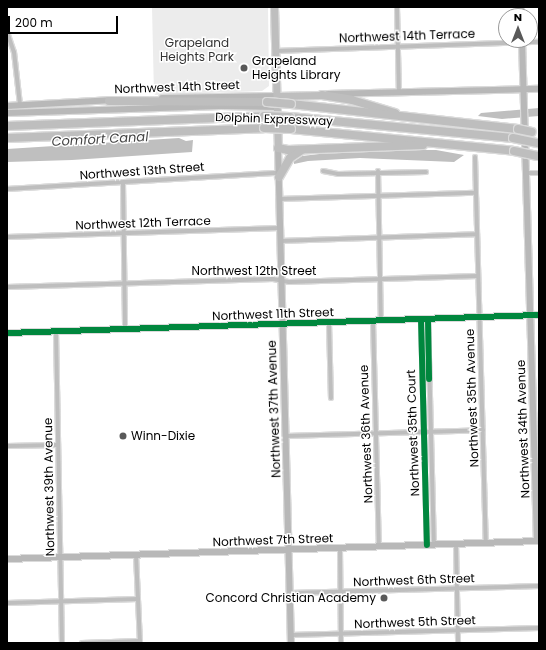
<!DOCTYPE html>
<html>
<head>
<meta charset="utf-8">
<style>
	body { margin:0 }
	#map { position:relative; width:546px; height:650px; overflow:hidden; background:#fff; font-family:Poppins,sans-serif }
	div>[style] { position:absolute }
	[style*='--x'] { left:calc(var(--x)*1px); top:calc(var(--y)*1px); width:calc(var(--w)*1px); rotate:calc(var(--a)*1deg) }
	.green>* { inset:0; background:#ececec }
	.water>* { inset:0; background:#bfbfbf }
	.roads { filter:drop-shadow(1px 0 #dbdbdb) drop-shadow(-1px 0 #dbdbdb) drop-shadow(0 1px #dbdbdb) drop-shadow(0 -1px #dbdbdb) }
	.street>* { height:4px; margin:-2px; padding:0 2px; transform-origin:2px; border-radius:2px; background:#bebebe }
	.secondary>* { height:6px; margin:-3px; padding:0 3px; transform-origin:3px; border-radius:3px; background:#b8b8b8 }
	.primary>* { height:7px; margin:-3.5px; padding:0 3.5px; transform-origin:3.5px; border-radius:3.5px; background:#bebebe }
	.highway>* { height:8px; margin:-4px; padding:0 4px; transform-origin:4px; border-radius:4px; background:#bebebe }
	.bridges { filter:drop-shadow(1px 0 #dbdbdb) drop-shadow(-1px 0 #dbdbdb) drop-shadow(0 1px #dbdbdb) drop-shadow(0 -1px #dbdbdb) }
	.highway-bridge>* { height:8px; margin:-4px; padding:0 4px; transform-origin:4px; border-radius:4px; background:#bebebe }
	.cycleway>* { height:6px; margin:-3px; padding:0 3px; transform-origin:3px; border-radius:3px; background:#00873e }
	.dots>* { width:11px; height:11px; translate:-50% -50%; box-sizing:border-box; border:2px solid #fff; border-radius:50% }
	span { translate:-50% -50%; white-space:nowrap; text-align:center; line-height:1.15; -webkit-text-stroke:3px #fff; paint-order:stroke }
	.street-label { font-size:12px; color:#000 }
	.park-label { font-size:12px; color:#333 }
	.poi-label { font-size:12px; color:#000 }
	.left { translate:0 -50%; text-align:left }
	.right { translate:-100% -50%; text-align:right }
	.water-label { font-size:13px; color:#444; font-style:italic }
	.frame { position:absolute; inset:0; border:8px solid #000; pointer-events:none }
	.north { position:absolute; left:498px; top:8px; width:40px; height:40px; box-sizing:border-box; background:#fff; border:1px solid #999; border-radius:50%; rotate:0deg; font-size:11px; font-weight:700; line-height:16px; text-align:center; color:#000 }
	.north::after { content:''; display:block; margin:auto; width:14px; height:18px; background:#595959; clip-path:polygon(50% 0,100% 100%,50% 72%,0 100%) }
	.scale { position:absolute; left:8px; top:16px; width:110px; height:18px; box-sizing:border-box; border:2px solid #000; border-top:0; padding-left:5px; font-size:12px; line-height:14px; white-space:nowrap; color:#000; -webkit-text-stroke:3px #fff; paint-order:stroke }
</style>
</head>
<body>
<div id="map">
	<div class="green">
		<i style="clip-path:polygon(152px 7px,268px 7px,269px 86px,262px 91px,154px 95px)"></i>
	</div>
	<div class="water">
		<i style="clip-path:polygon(539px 108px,539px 116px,502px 119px,478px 116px,481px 113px)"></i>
		<i style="clip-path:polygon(179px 138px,186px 141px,193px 140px,192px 152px,72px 160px,7px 162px,7px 149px)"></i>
		<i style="clip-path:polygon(354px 150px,436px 150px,464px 155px,454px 162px,360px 158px,308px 161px,294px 164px,294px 161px,302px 156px)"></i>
	</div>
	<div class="roads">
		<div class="street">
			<i style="--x:397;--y:7;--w:86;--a:88.7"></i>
			<i style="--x:7;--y:32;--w:21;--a:71"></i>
			<i style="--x:14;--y:52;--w:53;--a:83.5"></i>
			<i style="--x:275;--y:51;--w:264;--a:-2"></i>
			<i style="--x:475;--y:157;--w:386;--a:88.4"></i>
			<i style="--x:323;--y:171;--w:15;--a:11"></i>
			<i style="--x:338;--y:174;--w:88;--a:-1.3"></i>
			<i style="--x:378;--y:171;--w:150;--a:88.9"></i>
			<i style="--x:526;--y:173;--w:13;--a:0"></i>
			<i style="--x:123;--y:182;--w:148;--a:89.2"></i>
			<i style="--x:7;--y:189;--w:272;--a:-3.4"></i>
			<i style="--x:279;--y:199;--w:196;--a:-1.8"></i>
			<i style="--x:7;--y:237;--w:273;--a:-1.9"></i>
			<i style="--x:280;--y:241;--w:196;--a:-2"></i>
			<i style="--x:7;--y:287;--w:266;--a:-1.7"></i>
			<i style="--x:273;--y:279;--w:16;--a:11"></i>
			<i style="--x:289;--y:282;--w:189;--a:-1.8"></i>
			<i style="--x:421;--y:319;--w:226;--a:88.5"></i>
			<i style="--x:428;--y:319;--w:226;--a:88.5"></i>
			<i style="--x:373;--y:321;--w:226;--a:88.5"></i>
			<i style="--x:329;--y:323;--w:75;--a:88.5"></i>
			<i style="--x:56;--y:332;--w:311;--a:88.9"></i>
			<i style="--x:286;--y:436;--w:197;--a:-1.7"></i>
			<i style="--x:7;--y:446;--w:51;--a:-1.1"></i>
			<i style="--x:456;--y:544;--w:99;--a:88.8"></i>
			<i style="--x:340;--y:549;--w:94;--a:89.4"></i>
			<i style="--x:136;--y:555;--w:88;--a:87.4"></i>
			<i style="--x:290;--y:593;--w:249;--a:-1.6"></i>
			<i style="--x:7;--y:603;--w:131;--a:-1.7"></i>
			<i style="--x:291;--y:635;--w:248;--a:-1.6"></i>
			<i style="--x:82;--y:643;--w:58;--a:-2"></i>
		</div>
		<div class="secondary">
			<i style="--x:521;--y:7;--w:9;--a:90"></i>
			<i style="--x:522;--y:40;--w:501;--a:88.29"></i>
			<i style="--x:328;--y:94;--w:211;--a:-1.4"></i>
			<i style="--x:162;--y:98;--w:115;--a:-1"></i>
			<i style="--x:7;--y:106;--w:106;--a:-3.2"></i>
			<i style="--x:7;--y:113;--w:214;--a:-1.9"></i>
			<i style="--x:221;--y:106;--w:56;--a:1"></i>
			<i style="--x:278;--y:148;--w:495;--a:88.5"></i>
			<i style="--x:7;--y:333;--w:532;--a:-1.94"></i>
			<i style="--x:7;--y:559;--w:532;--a:-1.94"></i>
		</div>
		<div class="primary">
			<i style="--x:274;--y:7;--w:141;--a:88.4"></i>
			<i style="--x:277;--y:96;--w:45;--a:-1.3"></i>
		</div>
		<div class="highway">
			<i style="--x:322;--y:95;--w:30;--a:9"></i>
			<i style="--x:352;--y:100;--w:45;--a:16.8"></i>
			<i style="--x:109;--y:101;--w:158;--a:0.4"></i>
			<i style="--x:291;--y:104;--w:228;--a:6.3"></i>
			<i style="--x:290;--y:117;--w:224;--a:5.4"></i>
			<i style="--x:7;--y:126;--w:257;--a:-2.2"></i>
			<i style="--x:291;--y:129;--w:224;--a:5.6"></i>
			<i style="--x:7;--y:138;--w:257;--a:-2.2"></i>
			<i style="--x:278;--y:148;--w:10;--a:11"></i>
			<i style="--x:288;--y:150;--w:135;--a:-2.1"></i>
			<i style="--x:279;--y:177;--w:22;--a:-60"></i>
			<i style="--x:290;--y:158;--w:14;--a:-34"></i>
		</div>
	</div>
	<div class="bridges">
		<div class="highway-bridge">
			<i style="--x:267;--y:102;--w:24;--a:5"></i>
			<i style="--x:264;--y:116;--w:26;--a:2"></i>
			<i style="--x:264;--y:128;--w:27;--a:2"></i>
			<i style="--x:518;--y:129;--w:14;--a:12"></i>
			<i style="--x:513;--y:138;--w:25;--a:12"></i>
			<i style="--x:514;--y:151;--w:24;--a:12"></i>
		</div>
	</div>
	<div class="cycleway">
		<i style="--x:421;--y:319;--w:226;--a:88.5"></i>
		<i style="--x:428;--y:319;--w:60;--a:89"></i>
		<i style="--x:7;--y:333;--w:532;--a:-1.94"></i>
	</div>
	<div class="dots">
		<i style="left:244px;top:68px;background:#595959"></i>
		<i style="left:123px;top:436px;background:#595959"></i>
		<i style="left:384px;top:598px;background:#595959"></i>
	</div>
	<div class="street-label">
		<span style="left:407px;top:36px;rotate:-2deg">Northwest 14th Terrace</span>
		<span style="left:177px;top:87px;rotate:-2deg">Northwest 14th Street</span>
		<span style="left:274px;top:119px;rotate:2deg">Dolphin Expressway</span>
		<span style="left:142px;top:171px;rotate:-4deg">Northwest 13th Street</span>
		<span style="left:143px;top:223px;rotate:-2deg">Northwest 12th Terrace</span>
		<span style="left:254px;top:271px">Northwest 12th Street</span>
		<span style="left:273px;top:314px;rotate:-2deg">Northwest 11th Street</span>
		<span style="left:472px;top:398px;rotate:-92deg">Northwest 35th Avenue</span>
		<span style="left:274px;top:409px;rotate:-92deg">Northwest 37th Avenue</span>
		<span style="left:523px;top:429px;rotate:-92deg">Northwest 34th Avenue</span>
		<span style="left:413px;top:433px;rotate:-92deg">Northwest 35th Court</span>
		<span style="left:366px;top:434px;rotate:-92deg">Northwest 36th Avenue</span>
		<span style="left:49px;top:487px;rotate:-91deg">Northwest 39th Avenue</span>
		<span style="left:273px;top:540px;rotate:-2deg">Northwest 7th Street</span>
		<span style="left:414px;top:580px;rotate:-2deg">Northwest 6th Street</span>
		<span style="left:415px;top:622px;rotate:-2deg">Northwest 5th Street</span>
	</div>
	<div class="park-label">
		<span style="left:197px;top:50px">Grapeland<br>Heights Park</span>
	</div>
	<div class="poi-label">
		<span class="left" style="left:252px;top:68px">Grapeland<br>Heights Library</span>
		<span class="left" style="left:131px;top:436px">Winn-Dixie</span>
		<span class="right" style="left:376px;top:598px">Concord Christian Academy</span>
	</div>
	<div class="water-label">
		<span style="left:100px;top:140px;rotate:-3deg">Comfort Canal</span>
	</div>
	<div class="frame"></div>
	<div class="north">N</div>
	<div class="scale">200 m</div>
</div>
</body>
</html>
